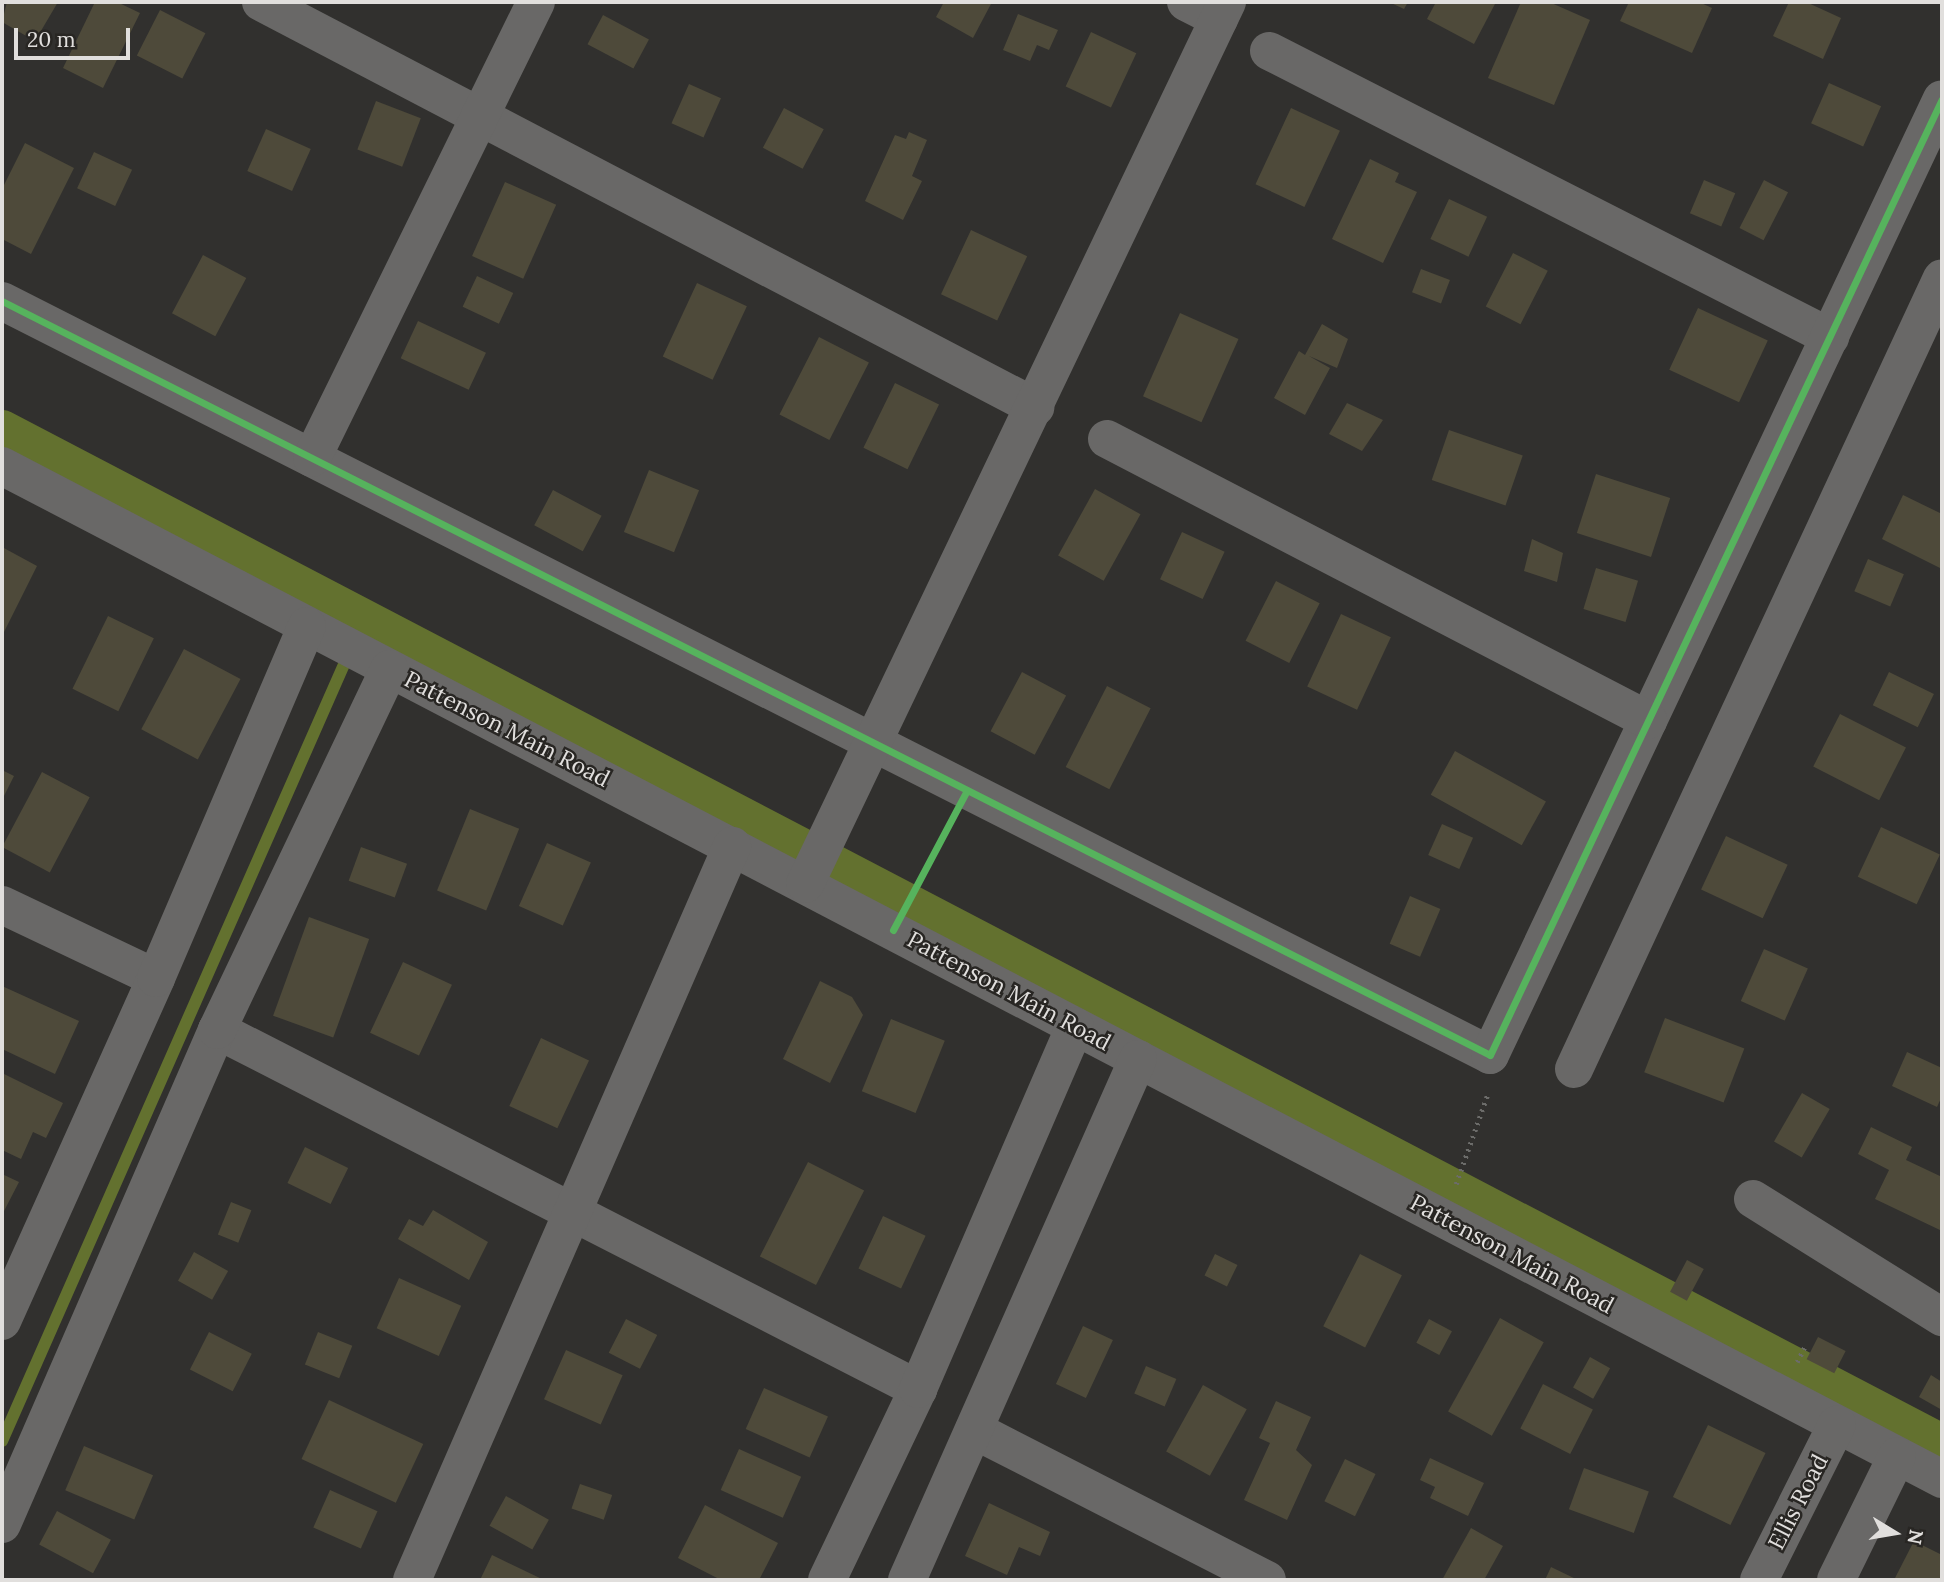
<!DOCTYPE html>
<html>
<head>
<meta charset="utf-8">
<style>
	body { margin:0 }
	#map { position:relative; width:1944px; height:1582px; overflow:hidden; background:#31302e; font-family:Lora,serif }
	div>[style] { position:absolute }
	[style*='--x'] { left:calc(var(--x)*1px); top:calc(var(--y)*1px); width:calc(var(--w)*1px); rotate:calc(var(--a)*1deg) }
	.stream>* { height:12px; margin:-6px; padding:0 6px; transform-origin:6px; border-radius:6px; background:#63712f }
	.canal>* { height:40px; margin:-20px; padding:0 20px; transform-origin:20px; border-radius:20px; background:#63712f }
	.building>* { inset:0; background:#4e4a3a; transform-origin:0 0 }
	.path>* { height:4.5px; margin-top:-2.25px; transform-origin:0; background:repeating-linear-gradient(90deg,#6c6c6a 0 2px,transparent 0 7px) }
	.minor>* { height:38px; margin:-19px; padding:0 19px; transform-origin:19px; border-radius:19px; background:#696867 }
	.cycleway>* { height:7px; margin:-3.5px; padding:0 3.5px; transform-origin:3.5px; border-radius:3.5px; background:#56b35d }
	span { translate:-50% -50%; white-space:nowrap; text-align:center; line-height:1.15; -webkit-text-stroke:5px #282623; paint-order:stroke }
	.street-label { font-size:23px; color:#e1dfdd }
	.frame { position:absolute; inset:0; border:4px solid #e1dfdd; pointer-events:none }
	.north { position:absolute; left:1860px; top:1498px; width:70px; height:70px; -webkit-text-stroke:5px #282623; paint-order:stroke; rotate:101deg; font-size:19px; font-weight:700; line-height:28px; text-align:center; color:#e1dfdd }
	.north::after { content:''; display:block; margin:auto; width:24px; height:32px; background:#e1dfdd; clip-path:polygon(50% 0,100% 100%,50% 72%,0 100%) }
	.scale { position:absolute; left:14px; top:28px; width:116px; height:32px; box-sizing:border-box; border:4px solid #e1dfdd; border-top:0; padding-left:9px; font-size:21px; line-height:24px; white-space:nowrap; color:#e1dfdd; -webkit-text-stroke:5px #282623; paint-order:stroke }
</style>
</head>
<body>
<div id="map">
	<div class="stream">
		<i style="--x:1134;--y:1054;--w:30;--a:-64"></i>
		<i style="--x:2;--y:1441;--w:898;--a:-66.23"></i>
		<i style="--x:1884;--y:1445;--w:30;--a:-63"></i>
	</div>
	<div class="canal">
		<i style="--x:2;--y:430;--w:2189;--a:27.6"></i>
	</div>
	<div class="building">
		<i style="clip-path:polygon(7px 2px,58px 2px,35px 41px,2px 22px)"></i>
		<i style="clip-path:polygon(95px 2px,117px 2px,140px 13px,103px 88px,63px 68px)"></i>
		<i style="clip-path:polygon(944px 2px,992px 2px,973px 38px,936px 17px)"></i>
		<i style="clip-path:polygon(1389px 2px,1408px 2px,1404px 9px)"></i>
		<i style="clip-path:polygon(1436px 2px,1496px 2px,1474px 44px,1427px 19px)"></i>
		<i style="clip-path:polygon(1521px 2px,1549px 2px,1590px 20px,1554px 105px,1488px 78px)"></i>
		<i style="clip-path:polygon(1629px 2px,1699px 2px,1712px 8px,1692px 53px,1620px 21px)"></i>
		<i style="clip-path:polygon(1789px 2px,1806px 2px,1841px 18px,1823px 59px,1773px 36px)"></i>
		<i style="left:160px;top:10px;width:51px;height:51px;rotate:27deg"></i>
		<i style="clip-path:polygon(1018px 14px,1058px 30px,1049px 50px,1037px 45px,1030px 61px,1003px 50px)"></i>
		<i style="left:603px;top:15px;width:52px;height:33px;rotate:28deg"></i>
		<i style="left:1091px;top:32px;width:50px;height:60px;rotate:25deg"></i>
		<i style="left:1829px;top:83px;width:57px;height:44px;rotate:24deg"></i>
		<i style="left:689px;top:84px;width:35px;height:43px;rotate:24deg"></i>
		<i style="left:376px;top:101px;width:48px;height:52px;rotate:21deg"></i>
		<i style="left:784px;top:108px;width:45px;height:45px;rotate:28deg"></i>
		<i style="left:1291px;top:108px;width:54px;height:84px;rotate:25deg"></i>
		<i style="left:266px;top:129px;width:49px;height:46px;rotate:24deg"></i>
		<i style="clip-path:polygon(909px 132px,927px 140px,912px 176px,922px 181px,903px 220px,865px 201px,895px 135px,906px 139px)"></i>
		<i style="clip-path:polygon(25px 143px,74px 168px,31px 254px,2px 239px,2px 189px)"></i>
		<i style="left:94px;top:152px;width:42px;height:40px;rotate:25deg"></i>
		<i style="clip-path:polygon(1370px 159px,1399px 173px,1395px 182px,1417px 192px,1383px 263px,1332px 239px)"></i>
		<i style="left:1704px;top:180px;width:34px;height:36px;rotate:23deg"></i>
		<i style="left:1764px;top:180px;width:27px;height:54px;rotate:27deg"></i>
		<i style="left:505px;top:182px;width:56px;height:81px;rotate:24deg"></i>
		<i style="left:1449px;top:199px;width:42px;height:44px;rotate:25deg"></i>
		<i style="left:971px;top:230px;width:62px;height:71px;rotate:25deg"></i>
		<i style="left:1513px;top:253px;width:39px;height:60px;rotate:27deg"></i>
		<i style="left:203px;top:255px;width:49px;height:66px;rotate:28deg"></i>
		<i style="left:1421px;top:269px;width:31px;height:25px;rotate:21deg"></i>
		<i style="left:477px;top:276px;width:40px;height:34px;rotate:25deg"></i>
		<i style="left:697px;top:283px;width:55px;height:81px;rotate:25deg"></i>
		<i style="left:1698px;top:308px;width:77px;height:68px;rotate:25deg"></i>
		<i style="left:1180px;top:313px;width:64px;height:91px;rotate:24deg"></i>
		<i style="left:418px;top:321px;width:75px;height:41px;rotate:25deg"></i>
		<i style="clip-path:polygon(1322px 324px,1348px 339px,1337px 368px,1309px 356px,1330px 368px,1305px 415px,1274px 398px,1299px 351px,1305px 355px)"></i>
		<i style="left:819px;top:337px;width:56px;height:87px;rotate:27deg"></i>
		<i style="left:895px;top:383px;width:49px;height:72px;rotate:26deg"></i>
		<i style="clip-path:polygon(1347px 403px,1383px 420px,1362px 451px,1329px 434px)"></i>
		<i style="left:1449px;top:430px;width:78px;height:53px;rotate:19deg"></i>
		<i style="left:649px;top:470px;width:54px;height:67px;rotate:22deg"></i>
		<i style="left:1596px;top:474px;width:78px;height:62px;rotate:18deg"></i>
		<i style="left:1095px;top:489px;width:52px;height:76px;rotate:29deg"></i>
		<i style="left:553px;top:490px;width:55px;height:40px;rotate:28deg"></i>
		<i style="clip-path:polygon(1903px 495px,1942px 514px,1942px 569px,1882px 539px)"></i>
		<i style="left:1182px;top:532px;width:47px;height:52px;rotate:25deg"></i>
		<i style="clip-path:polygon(1532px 539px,1563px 553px,1557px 582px,1524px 571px)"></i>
		<i style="clip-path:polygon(2px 547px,37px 566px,2px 636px)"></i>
		<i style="left:1868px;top:559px;width:39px;height:35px;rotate:23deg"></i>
		<i style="left:1596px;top:568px;width:44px;height:43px;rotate:17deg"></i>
		<i style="left:1276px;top:581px;width:49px;height:67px;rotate:27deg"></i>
		<i style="left:1341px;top:614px;width:55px;height:80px;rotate:25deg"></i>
		<i style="left:108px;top:616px;width:51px;height:81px;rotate:26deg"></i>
		<i style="left:184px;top:649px;width:64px;height:91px;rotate:28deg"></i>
		<i style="left:1022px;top:672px;width:50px;height:67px;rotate:28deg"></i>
		<i style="left:1889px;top:672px;width:50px;height:37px;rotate:26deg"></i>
		<i style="left:1107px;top:686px;width:49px;height:91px;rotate:27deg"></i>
		<i style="left:1840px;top:714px;width:74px;height:59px;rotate:27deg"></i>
		<i style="left:1455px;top:751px;width:104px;height:50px;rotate:29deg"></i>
		<i style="clip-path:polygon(2px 770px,14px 776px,2px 800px)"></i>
		<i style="left:42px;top:772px;width:54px;height:85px;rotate:28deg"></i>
		<i style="left:470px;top:809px;width:53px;height:88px;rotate:22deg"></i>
		<i style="left:1442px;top:824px;width:34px;height:34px;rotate:24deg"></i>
		<i style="left:1881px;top:827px;width:65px;height:55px;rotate:25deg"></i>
		<i style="left:1726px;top:836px;width:68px;height:59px;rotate:25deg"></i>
		<i style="left:547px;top:843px;width:48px;height:69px;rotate:24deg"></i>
		<i style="left:361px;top:847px;width:49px;height:36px;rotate:20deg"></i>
		<i style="left:1410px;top:896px;width:33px;height:52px;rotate:23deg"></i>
		<i style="left:309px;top:917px;width:64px;height:105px;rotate:20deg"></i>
		<i style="left:1764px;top:949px;width:48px;height:57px;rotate:24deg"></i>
		<i style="left:403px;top:962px;width:54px;height:78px;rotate:25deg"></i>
		<i style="clip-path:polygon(820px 981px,852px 997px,863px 1015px,830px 1083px,783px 1059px)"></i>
		<i style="clip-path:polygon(2px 986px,79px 1021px,55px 1074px,2px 1049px)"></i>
		<i style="left:1665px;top:1018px;width:85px;height:58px;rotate:21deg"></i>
		<i style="left:891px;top:1019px;width:58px;height:78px;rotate:22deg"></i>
		<i style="left:541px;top:1038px;width:53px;height:75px;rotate:25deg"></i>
		<i style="clip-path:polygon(1907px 1052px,1942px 1068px,1942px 1096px,1937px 1107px,1892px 1086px)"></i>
		<i style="clip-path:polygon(4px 1074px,63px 1103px,46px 1138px,33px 1132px,21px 1159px,2px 1150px)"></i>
		<i style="left:1802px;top:1093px;width:32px;height:56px;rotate:30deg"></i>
		<i style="clip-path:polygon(1871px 1127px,1912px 1147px,1906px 1160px,1942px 1177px,1942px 1231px,1875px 1199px,1889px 1170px,1858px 1154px)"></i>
		<i style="left:305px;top:1147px;width:48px;height:40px;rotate:26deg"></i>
		<i style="left:808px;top:1162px;width:63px;height:106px;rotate:27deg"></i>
		<i style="clip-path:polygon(2px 1174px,19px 1182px,2px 1215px)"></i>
		<i style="left:231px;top:1202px;width:22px;height:35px;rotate:22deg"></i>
		<i style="clip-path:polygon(433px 1210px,488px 1242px,469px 1280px,398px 1239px,409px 1219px,423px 1226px)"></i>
		<i style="left:883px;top:1216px;width:47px;height:58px;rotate:25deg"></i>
		<i style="left:194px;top:1252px;width:39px;height:33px;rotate:29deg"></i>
		<i style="left:1215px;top:1254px;width:25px;height:24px;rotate:26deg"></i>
		<i style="left:1360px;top:1254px;width:47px;height:81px;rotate:27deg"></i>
		<i style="left:1687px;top:1260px;width:19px;height:36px;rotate:28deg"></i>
		<i style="left:399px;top:1278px;width:68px;height:55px;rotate:24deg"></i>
		<i style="left:1500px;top:1318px;width:50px;height:107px;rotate:29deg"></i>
		<i style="left:626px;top:1319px;width:35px;height:38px;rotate:27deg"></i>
		<i style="left:1429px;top:1319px;width:26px;height:27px;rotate:28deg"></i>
		<i style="left:1083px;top:1326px;width:33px;height:64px;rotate:25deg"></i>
		<i style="left:209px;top:1332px;width:48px;height:42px;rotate:27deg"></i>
		<i style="left:318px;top:1332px;width:37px;height:35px;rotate:22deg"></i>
		<i style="left:1818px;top:1337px;width:31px;height:25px;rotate:27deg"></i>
		<i style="left:566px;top:1350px;width:62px;height:54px;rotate:24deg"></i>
		<i style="left:1590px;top:1357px;width:23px;height:35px;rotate:29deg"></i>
		<i style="left:1146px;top:1366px;width:33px;height:30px;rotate:23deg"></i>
		<i style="clip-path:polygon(1931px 1375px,1942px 1382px,1942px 1410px,1919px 1397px)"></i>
		<i style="left:1543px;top:1384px;width:56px;height:50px;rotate:27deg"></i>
		<i style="left:1203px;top:1385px;width:50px;height:76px;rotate:29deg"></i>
		<i style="left:764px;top:1388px;width:70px;height:45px;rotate:24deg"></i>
		<i style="left:329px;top:1400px;width:104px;height:65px;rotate:25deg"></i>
		<i style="clip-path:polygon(1276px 1401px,1311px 1417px,1296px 1450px,1312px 1465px,1287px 1520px,1244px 1500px,1270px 1443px,1259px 1438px)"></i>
		<i style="left:1708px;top:1425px;width:64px;height:80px;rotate:26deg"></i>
		<i style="left:84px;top:1446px;width:75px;height:48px;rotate:23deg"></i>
		<i style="left:739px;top:1449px;width:68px;height:45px;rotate:24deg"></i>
		<i style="clip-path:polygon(1430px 1458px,1484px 1483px,1468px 1516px,1430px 1498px,1435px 1487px,1420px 1480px)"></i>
		<i style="left:1345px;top:1459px;width:34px;height:47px;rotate:26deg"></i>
		<i style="left:1584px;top:1468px;width:69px;height:44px;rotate:20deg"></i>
		<i style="left:580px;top:1484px;width:34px;height:26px;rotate:19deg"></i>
		<i style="left:330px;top:1490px;width:52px;height:41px;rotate:24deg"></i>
		<i style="left:506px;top:1496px;width:49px;height:34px;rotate:29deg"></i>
		<i style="clip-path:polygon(989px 1503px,1050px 1532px,1040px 1556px,1019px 1547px,1007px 1575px,965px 1556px)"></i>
		<i style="clip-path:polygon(705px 1505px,778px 1543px,759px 1580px,721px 1580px,678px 1558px)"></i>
		<i style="left:57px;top:1511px;width:61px;height:38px;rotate:28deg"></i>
		<i style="clip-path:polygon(1471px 1528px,1503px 1546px,1484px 1580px,1442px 1580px)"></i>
		<i style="clip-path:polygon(1914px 1541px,1942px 1555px,1942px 1580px,1894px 1580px)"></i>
		<i style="clip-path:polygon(492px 1555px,544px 1580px,480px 1580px)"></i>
		<i style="clip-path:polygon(1551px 1567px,1578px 1580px,1545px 1580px)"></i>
	</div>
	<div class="path">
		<i style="--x:1456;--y:1184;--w:96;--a:-70.6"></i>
		<i style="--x:1797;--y:1362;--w:16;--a:-63"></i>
	</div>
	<div class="minor">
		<i style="--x:261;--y:2;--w:874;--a:27.62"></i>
		<i style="--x:1186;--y:2;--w:37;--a:27"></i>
		<i style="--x:1269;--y:51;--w:630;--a:27.01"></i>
		<i style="--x:2;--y:301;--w:1668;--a:26.87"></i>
		<i style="--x:1490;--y:1055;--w:1057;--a:-64.7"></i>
		<i style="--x:1107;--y:439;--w:610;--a:27.45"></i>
		<i style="--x:312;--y:458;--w:508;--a:-63.84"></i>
		<i style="--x:2;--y:466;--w:2189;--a:27.57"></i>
		<i style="--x:805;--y:884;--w:978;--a:-64.43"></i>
		<i style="--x:2;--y:905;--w:170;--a:25.4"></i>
		<i style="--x:217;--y:1030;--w:788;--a:27.12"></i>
		<i style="--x:1574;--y:1069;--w:872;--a:-65.05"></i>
		<i style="--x:1753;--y:1199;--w:223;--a:32"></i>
		<i style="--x:2;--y:1321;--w:376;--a:-65.8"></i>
		<i style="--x:156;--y:978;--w:383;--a:-66.8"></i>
		<i style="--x:974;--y:1430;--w:329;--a:27.1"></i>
		<i style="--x:2;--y:1524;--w:539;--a:-66.48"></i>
		<i style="--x:217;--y:1030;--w:400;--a:-64.5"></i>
		<i style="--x:412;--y:1580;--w:801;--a:-66.44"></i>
		<i style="--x:827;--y:1580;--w:212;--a:-64.5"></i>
		<i style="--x:918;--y:1389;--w:395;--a:-66.6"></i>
		<i style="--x:907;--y:1580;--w:570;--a:-66.09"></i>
		<i style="--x:1759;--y:1580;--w:174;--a:-63.4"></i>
		<i style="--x:1836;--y:1580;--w:138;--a:-63.8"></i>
	</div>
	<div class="cycleway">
		<i style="--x:2;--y:301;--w:1668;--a:26.87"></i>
		<i style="--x:1490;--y:1055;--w:1057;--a:-64.7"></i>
		<i style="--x:893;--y:930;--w:158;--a:-62.1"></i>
	</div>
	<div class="street-label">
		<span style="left:507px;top:729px;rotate:27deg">Pattenson Main Road</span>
		<span style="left:1009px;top:991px;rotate:28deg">Pattenson Main Road</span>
		<span style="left:1512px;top:1254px;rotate:28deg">Pattenson Main Road</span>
		<span style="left:1798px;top:1502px;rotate:-63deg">Ellis Road</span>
	</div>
	<div class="frame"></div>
	<div class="north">N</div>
	<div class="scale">20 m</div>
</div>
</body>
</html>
